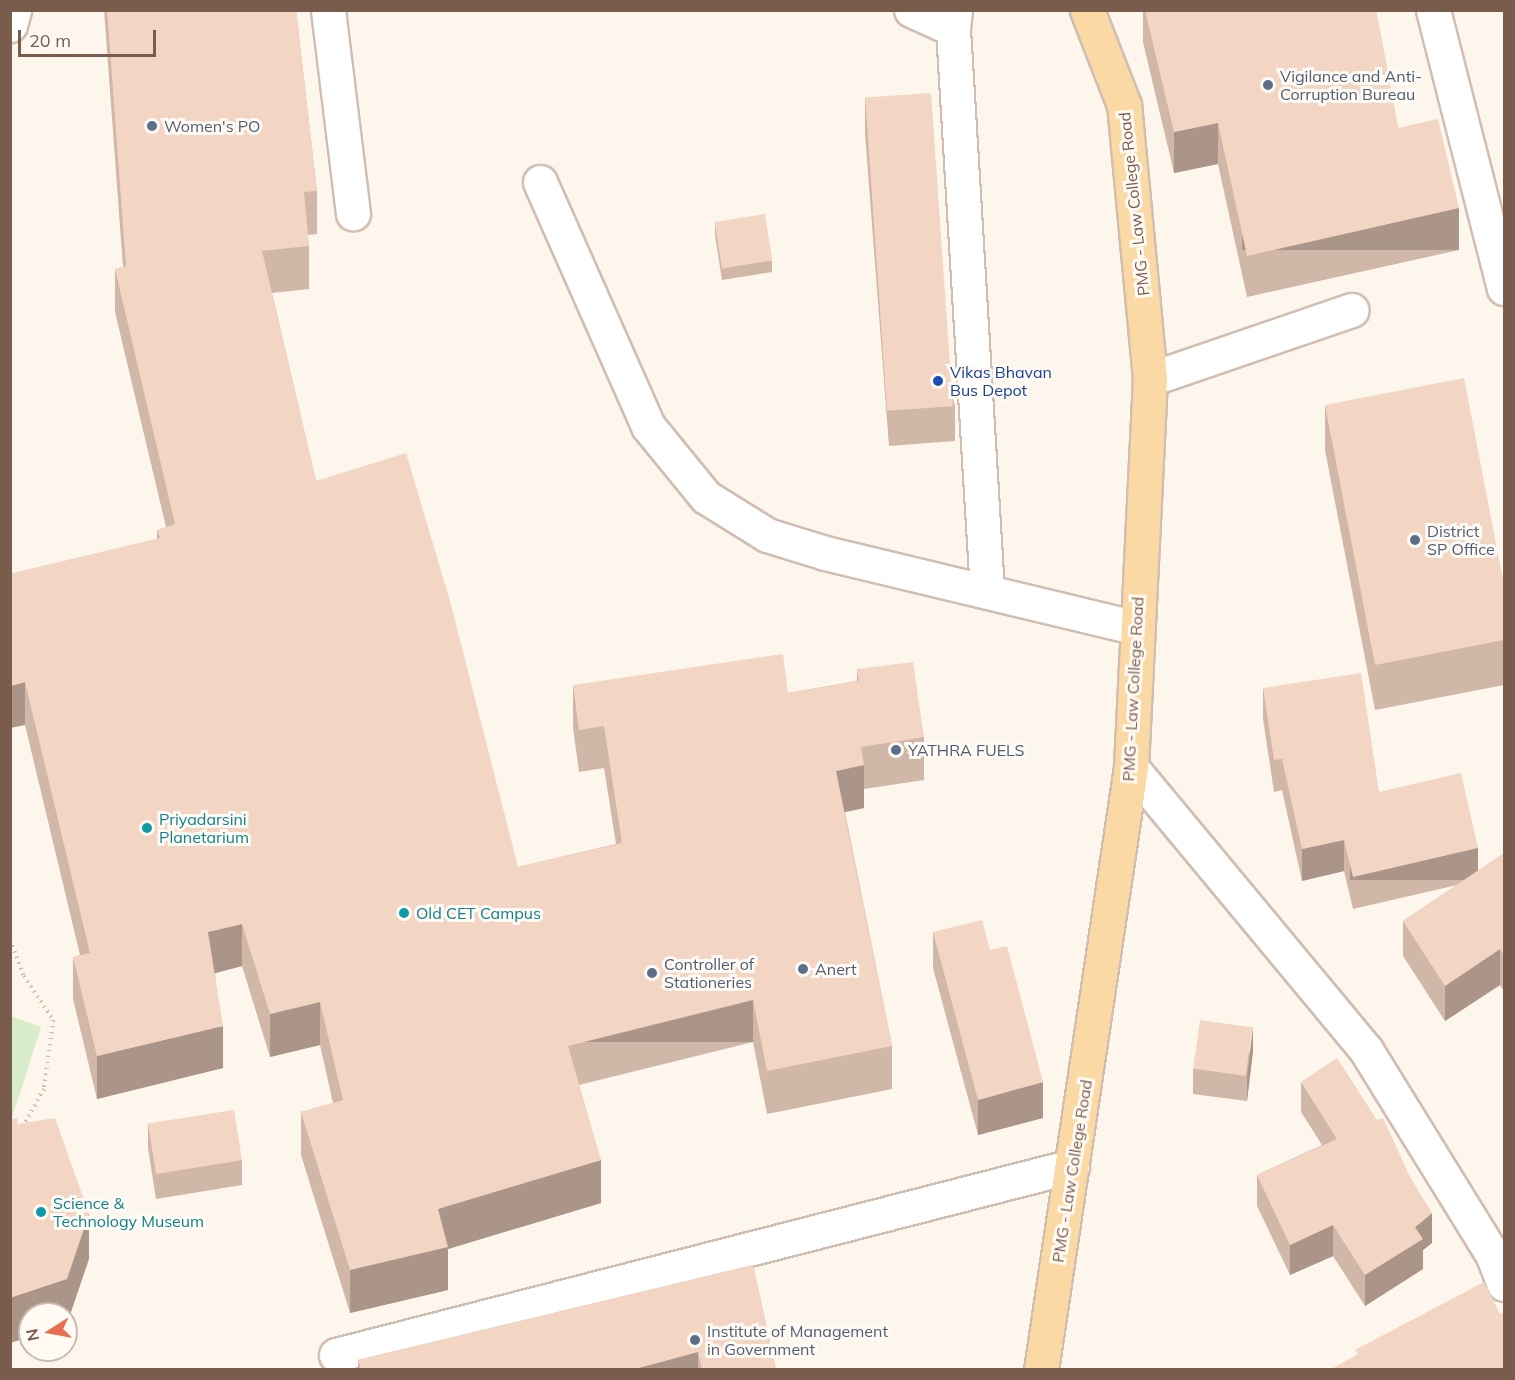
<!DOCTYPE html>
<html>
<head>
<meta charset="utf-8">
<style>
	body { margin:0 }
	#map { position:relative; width:1515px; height:1380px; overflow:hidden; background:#fdf6ec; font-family:Mulish,sans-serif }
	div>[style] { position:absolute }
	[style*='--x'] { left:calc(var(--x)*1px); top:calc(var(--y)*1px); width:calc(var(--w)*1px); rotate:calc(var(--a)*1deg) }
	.green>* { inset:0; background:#d8ecc9 }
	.path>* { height:4px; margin-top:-2px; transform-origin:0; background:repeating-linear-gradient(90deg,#d9b8a5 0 1.5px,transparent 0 6px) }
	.roads { filter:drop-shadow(2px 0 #d1beb0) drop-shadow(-2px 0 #d1beb0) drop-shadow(0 2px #d1beb0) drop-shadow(0 -2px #d1beb0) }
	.minor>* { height:33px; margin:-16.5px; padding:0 16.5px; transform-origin:16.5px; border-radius:16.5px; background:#fff }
	.major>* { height:33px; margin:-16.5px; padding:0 16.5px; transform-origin:16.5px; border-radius:16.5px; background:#fbd9a5 }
	.wall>* { inset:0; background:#d1b7a8 }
	.shaded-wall>* { inset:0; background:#aa9588; transform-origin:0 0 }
	.building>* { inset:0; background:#f3d5c3; transform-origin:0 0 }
	.dots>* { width:16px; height:16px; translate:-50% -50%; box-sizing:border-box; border:3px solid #fffaf3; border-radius:50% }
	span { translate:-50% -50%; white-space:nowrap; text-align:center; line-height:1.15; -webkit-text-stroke:6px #fffaf3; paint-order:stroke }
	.service-label { font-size:16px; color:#4e5e75 }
	.left { translate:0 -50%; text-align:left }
	.street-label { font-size:16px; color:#7a5c4d }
	.transit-label { font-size:16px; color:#164399 }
	.culture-label { font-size:16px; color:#0d838f }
	.frame { position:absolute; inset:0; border:12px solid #7a5c4d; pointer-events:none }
	.north { position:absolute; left:18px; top:1302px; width:60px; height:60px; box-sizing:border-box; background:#fffaf3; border:2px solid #cabbb1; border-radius:50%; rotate:259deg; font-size:16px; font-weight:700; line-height:24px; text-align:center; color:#7a5c4d }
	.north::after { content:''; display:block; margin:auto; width:21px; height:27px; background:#e76f51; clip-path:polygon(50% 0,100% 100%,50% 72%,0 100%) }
	.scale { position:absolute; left:18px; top:30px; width:138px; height:27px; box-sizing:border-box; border:3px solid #7a5c4d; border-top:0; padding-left:8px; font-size:18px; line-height:21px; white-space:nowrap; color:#7a5c4d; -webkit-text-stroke:4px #fffaf3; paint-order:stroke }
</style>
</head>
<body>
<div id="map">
	<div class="green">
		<i style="clip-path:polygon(11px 1016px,41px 1027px,11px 1121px)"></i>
	</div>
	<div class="path">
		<i style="--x:10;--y:940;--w:39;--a:69"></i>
		<i style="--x:24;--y:976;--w:53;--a:56.6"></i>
		<i style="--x:53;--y:1020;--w:70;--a:97.4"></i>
		<i style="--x:44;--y:1089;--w:43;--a:119.6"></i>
	</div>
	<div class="roads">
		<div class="minor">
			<i style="--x:328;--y:10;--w:205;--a:83"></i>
			<i style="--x:911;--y:10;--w:46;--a:24.3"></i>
			<i style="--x:955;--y:10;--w:19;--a:96"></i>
			<i style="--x:953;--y:29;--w:563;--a:86.54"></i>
			<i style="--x:1433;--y:10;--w:287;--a:75.7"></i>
			<i style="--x:10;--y:25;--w:16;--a:-75"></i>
			<i style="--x:540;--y:182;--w:267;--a:66.1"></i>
			<i style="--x:648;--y:426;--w:92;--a:50.8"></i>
			<i style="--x:706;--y:497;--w:72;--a:31.9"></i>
			<i style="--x:767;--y:535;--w:61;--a:17.2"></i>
			<i style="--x:825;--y:553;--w:321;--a:13.5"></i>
			<i style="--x:1150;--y:379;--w:213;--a:-18.9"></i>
			<i style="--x:1131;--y:767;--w:368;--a:50.3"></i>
			<i style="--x:1366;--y:1050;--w:242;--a:58.3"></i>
			<i style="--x:1493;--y:1256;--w:30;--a:69"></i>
			<i style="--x:336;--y:1355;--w:760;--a:-14.4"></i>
		</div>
		<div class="major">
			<i style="--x:1041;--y:1370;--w:610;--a:-81.51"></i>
			<i style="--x:1131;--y:767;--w:388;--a:-87.2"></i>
			<i style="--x:1150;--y:379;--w:275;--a:-95.4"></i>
			<i style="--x:1124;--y:105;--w:102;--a:-111.3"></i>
		</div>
	</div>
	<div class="wall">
		<i style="clip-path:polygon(104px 10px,296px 10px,317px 191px,317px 234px,308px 235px,309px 246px,309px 289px,272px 293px,316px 481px,518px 867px,616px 844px,604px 768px,579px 772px,573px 728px,573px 685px,788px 693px,857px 681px,857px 669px,924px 737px,924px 780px,864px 789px,864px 808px,845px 812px,892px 1046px,892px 1089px,767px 1114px,753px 1042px,579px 1085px,601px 1203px,448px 1249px,448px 1290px,350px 1313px,301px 1155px,301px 1112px,333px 1103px,320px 1045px,270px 1057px,242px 966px,215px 973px,223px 1068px,97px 1099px,73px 999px,73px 957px,80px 955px,25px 725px,10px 574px,157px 539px,157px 530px,166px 527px,115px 312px,115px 269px,123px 267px)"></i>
		<i style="clip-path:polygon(1143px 10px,1376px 10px,1398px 128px,1459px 250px,1247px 297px,1218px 164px,1174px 173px,1143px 42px)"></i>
		<i style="clip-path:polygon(865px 98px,955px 406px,955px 441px,889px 446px,865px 133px)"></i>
		<i style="clip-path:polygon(715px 222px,772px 260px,772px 272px,722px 280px,715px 235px)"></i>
		<i style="clip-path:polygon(1325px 405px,1504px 585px,1504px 685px,1375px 710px,1325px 450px)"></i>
		<i style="clip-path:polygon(1263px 688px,1379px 792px,1478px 871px,1504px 853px,1504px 991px,1500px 985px,1445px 1021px,1403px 956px,1403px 921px,1457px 885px,1353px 909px,1344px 871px,1302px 881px,1282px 790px,1274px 792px,1263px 719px)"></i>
		<i style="clip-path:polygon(933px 932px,990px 950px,1043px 1118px,978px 1135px,933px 968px)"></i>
		<i style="clip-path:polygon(1253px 1051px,1247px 1101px,1193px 1094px,1193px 1069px)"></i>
		<i style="clip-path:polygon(1301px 1082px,1432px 1243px,1423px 1250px,1423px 1269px,1365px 1306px,1333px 1256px,1290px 1275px,1257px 1206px,1257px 1175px,1322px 1145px,1301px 1112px)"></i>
		<i style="clip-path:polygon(148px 1124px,242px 1160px,242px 1185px,156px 1199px,148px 1148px)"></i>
		<i style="clip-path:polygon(753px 1265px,776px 1370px,358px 1370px,358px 1360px)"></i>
	</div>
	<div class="shaded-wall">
		<i style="clip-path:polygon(1218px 123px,1218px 164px,1174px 173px,1174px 132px)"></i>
		<i style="left:1459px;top:208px;width:42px;height:217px;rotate:90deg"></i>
		<i style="clip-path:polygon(25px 682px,25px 725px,10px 728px,10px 686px)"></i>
		<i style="clip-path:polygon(864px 765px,864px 808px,836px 814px,836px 771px)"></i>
		<i style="clip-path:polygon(1344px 840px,1344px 871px,1302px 881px,1302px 849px)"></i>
		<i style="left:1478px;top:848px;width:32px;height:128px;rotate:90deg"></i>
		<i style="clip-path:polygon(242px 924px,242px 966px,208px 975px,208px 932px)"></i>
		<i style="clip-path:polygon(1500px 949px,1500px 985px,1445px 1021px,1445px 986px)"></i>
		<i style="left:753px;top:1000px;width:42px;height:191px;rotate:90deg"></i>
		<i style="clip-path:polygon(320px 1002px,320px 1045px,270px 1057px,270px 1014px)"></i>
		<i style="clip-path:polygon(223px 1026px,223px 1068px,97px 1099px,97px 1056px)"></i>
		<i style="clip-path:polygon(1253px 1027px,1253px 1051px,1247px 1101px,1247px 1077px)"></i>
		<i style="clip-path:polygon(1043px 1082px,1043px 1118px,978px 1135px,978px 1100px)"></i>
		<i style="clip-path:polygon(601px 1160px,601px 1203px,448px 1249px,448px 1290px,350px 1313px,350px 1270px,438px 1209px)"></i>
		<i style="clip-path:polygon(1432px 1213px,1432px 1243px,1423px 1250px,1423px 1269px,1365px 1306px,1365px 1275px,1415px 1227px)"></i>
		<i style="clip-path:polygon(89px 1214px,89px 1259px,67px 1324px,66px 1324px,66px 1314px,30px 1314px,30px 1337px,10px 1343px,10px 1298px)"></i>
		<i style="clip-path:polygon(1333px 1225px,1333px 1256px,1290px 1275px,1290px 1245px)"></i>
		<i style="clip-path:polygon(698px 1352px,698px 1370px,631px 1370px)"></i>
	</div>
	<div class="building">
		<i style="clip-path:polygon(107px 10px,296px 10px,317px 191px,304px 192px,309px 246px,262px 251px,316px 481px,406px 453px,450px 601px,518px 867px,622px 843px,604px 726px,579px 730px,573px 685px,783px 654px,788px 693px,859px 681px,857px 669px,913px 662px,924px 737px,861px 747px,864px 765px,836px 771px,892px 1046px,767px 1071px,753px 1000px,568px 1046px,601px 1160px,438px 1209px,448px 1247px,350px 1270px,301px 1112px,343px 1100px,320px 1002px,270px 1014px,242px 924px,208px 932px,223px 1026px,97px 1056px,73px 957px,90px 953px,25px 682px,10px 686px,10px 574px,160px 538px,157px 530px,175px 524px,115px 269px,126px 266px)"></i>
		<i style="clip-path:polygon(1145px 10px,1376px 10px,1398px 128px,1438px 119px,1459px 208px,1247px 256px,1218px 123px,1174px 132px)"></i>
		<i style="left:931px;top:93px;width:314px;height:66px;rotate:86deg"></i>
		<i style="left:765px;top:214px;width:47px;height:51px;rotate:81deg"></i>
		<i style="clip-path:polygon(1464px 378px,1504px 585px,1504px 640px,1375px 665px,1325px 405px)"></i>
		<i style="clip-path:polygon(1361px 673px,1379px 792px,1461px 773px,1478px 848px,1353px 877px,1344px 840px,1302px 849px,1282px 759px,1274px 760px,1263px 688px)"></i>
		<i style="clip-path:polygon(1504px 853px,1504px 956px,1500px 949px,1445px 986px,1403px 921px)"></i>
		<i style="clip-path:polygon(982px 920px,990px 950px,1007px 946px,1043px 1082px,978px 1100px,933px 932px)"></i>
		<i style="left:1200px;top:1020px;width:53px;height:49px;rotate:8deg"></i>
		<i style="clip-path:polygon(1337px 1058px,1377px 1120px,1383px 1118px,1410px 1177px,1432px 1213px,1415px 1227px,1423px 1239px,1365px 1275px,1333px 1225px,1290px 1245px,1257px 1175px,1337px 1139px,1301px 1082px)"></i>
		<i style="left:234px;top:1110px;width:51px;height:87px;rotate:81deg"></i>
		<i style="clip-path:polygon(17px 1118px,18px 1124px,55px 1118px,89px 1214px,67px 1279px,10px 1298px,10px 1120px)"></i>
		<i style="clip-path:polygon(753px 1265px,776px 1370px,702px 1370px,698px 1352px,631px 1370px,361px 1370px,358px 1360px)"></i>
		<i style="clip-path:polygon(1484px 1282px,1500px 1314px,1504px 1312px,1504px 1370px,1330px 1370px,1358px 1354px,1355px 1350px)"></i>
	</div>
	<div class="dots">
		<i style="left:1268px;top:85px;background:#5c6f8a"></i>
		<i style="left:152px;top:126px;background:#5c6f8a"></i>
		<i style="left:938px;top:381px;background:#1a4fb4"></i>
		<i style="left:1415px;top:540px;background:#5c6f8a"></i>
		<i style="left:896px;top:750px;background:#5c6f8a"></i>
		<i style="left:147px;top:828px;background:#0f9aa8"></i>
		<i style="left:404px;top:913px;background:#0f9aa8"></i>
		<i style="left:803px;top:969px;background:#5c6f8a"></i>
		<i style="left:652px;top:973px;background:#5c6f8a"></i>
		<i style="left:41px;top:1212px;background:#0f9aa8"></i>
		<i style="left:695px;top:1340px;background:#5c6f8a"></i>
	</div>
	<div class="service-label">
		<span class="left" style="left:1280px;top:85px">Vigilance and Anti-<br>Corruption Bureau</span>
		<span class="left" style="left:164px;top:126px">Women's PO</span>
		<span class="left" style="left:1427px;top:540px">District<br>SP Office</span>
		<span class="left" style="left:908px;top:750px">YATHRA FUELS</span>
		<span class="left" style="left:664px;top:973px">Controller of<br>Stationeries</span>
		<span class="left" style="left:815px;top:969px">Anert</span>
		<span class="left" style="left:707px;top:1340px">Institute of Management<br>in Government</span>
	</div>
	<div class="street-label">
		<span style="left:1134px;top:204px;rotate:-96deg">PMG - Law College Road</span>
		<span style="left:1133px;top:689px;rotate:-87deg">PMG - Law College Road</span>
		<span style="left:1072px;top:1171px;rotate:-81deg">PMG - Law College Road</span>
	</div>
	<div class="transit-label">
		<span class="left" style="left:950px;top:381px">Vikas Bhavan<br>Bus Depot</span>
	</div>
	<div class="culture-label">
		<span class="left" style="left:159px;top:828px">Priyadarsini<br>Planetarium</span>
		<span class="left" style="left:416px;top:913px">Old CET Campus</span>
		<span class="left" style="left:53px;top:1212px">Science &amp;<br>Technology Museum</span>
	</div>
	<div class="frame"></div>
	<div class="north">N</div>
	<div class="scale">20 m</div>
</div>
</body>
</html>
